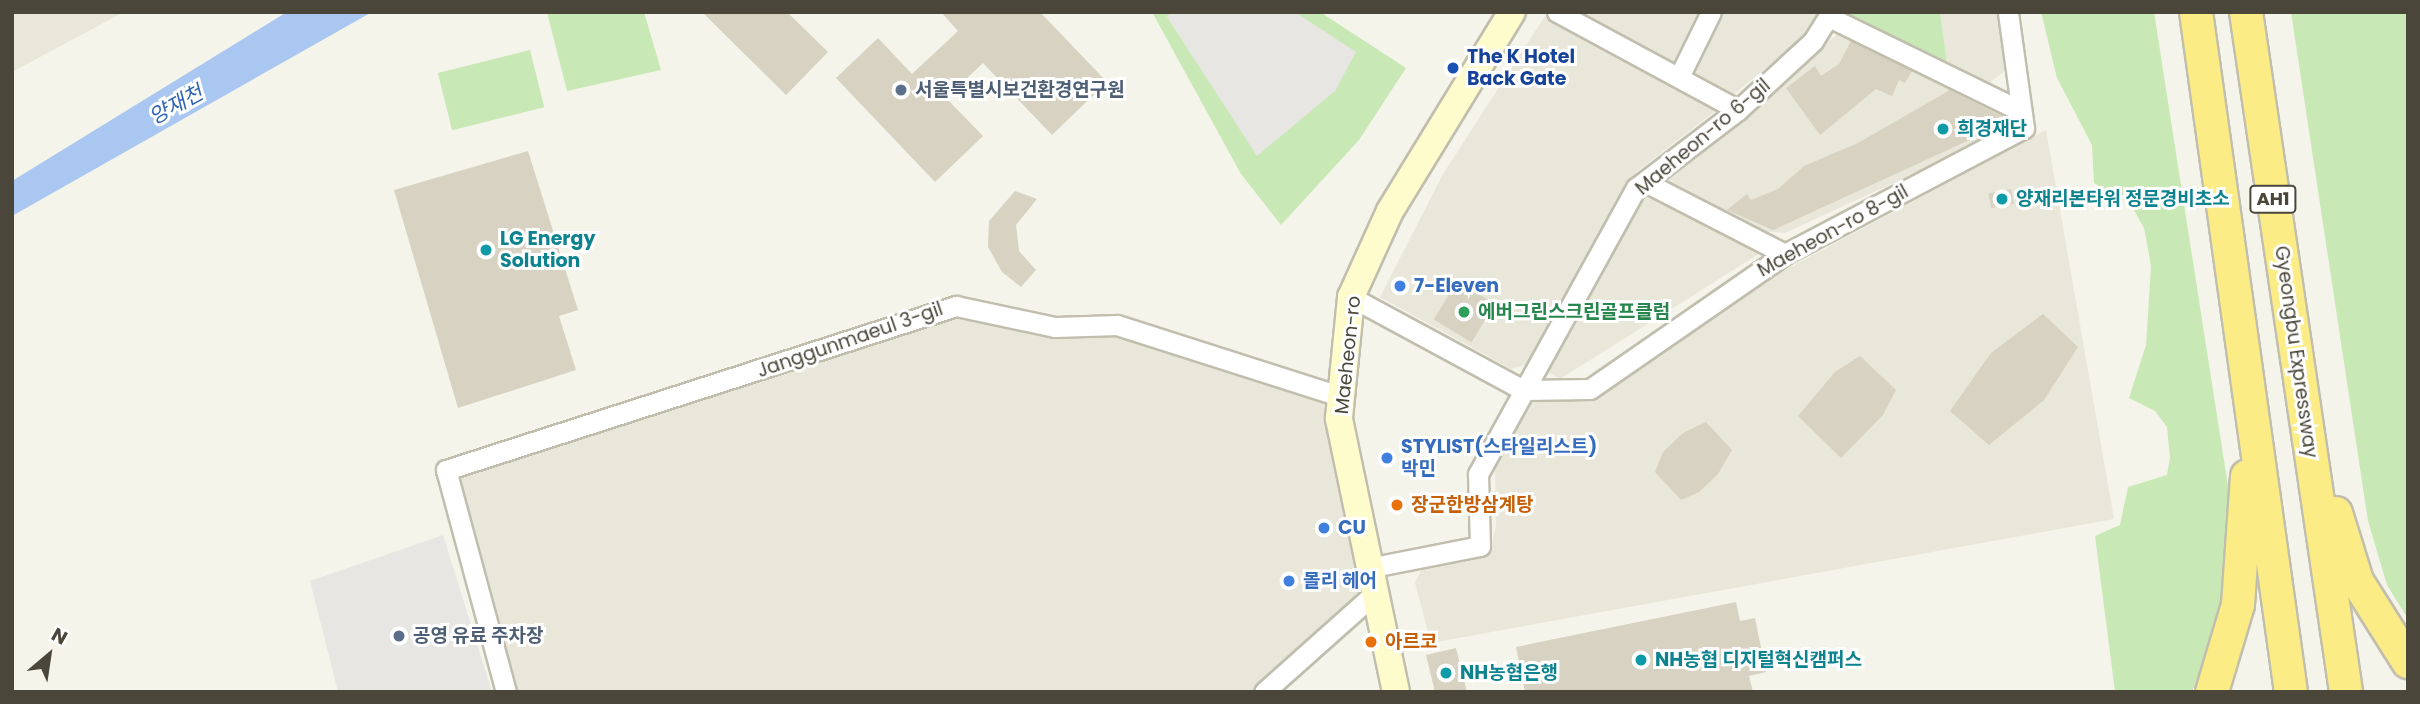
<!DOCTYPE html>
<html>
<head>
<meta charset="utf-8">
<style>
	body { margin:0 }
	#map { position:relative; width:2420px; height:704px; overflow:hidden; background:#f5f4eb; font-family:Poppins,"Noto Sans KR",sans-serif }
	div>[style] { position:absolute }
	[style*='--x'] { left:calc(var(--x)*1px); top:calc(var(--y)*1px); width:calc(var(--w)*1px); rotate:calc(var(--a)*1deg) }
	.residential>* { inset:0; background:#e9e7d9 }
	.green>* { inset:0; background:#c8e8b5; transform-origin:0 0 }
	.parking>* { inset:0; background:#e7e6e2 }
	.water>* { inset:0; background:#a9c7f0 }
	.building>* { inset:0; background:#d7d2c1; transform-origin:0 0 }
	.roads { filter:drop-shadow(2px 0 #c1beae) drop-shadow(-2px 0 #c1beae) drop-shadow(0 2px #c1beae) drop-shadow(0 -2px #c1beae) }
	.minor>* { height:19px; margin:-9.5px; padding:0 9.5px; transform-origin:9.5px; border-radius:9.5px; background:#fff }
	.secondary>* { height:26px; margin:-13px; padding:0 13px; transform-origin:13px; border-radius:13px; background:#fefbcd }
	.trunk>* { height:32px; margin:-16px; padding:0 16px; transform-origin:16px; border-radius:16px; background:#fcec86 }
	.dots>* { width:19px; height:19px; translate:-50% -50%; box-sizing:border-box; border:4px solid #fff; border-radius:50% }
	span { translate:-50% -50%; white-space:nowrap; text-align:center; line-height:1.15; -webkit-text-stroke:6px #fff; paint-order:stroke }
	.shield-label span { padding:2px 5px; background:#fff; border:2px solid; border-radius:5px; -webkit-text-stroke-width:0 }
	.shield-label { font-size:18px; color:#4a4639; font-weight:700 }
	.transit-label { font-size:19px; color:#164399; font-weight:700 }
	.left { translate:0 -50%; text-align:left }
	.service-label { font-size:19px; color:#4e5e75; font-weight:700 }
	.culture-label { font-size:19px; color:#0d838f; font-weight:700 }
	.street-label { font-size:19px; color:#4a4639 }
	.shop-label { font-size:19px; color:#366cbe; font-weight:700 }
	.leisure-label { font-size:19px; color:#27864d; font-weight:700 }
	.food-label { font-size:19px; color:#c56008; font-weight:700 }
	.water-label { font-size:21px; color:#3266b5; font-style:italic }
	.frame { position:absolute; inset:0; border:14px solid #4a4639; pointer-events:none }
	.north { position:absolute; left:14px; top:620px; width:70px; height:70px; -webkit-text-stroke:5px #fff; paint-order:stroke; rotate:29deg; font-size:19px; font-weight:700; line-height:28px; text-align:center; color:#4a4639 }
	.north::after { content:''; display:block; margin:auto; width:24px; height:32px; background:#4a4639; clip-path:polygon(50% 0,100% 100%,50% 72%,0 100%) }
</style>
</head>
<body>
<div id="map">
	<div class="residential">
		<i style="clip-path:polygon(12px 12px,124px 12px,12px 72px)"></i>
		<i style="clip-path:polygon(1571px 12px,1703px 12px,1674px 69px)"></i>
		<i style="clip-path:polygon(1717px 12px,1822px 12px,1796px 43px,1733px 95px,1688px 70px)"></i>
		<i style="clip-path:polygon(1940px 12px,1998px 12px,2007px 69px,1986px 86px,1948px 71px)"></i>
		<i style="clip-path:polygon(1547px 13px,1718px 109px,1636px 172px,1528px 364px,1511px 369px,1380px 297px,1443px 174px)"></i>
		<i style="clip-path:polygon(1841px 31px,2013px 112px,2019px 125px,1785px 233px,1763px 231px,1663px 179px)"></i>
		<i style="clip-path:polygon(2046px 130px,2114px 519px,1431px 643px,1415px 583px,1426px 560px,1489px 556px,1496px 525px,1495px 466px,1533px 400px,1601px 393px,1750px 289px)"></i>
		<i style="clip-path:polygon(1640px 192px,1762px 252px,1560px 379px,1543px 369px)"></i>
		<i style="clip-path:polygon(942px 307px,1117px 325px,1339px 396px,1374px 594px,1266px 692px,506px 692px,446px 470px)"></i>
	</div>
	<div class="green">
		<i style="clip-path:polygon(547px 12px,644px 12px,661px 70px,567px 91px)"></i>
		<i style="clip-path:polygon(1152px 12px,1320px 12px,1406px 68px,1359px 140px,1281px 225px,1241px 174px)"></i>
		<i style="clip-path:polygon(1841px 12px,1940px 12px,1948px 71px)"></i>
		<i style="clip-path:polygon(2041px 12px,2154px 12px,2230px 499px,2230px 591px,2192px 692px,2115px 692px,2095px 536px,2120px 525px,2128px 487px,2167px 475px,2170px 457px,2167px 427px,2155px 411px,2129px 398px,2146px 345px,2151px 266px,2144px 228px,2131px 205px,2094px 183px,2092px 145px,2057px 78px)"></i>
		<i style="clip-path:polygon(2291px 12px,2408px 12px,2408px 619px,2387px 585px,2368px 521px)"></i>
		<i style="left:530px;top:50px;width:59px;height:95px;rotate:76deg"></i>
	</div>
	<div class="parking">
		<i style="clip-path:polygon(1171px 12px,1295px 12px,1356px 52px,1335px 91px,1257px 156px,1167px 17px)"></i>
		<i style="clip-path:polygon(443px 535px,492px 692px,338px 692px,310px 581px)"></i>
	</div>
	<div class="water">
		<i style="clip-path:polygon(287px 12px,372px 12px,12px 216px,12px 181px)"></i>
	</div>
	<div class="building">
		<i style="clip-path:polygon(702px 12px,787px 12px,828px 52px,786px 95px)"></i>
		<i style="clip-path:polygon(941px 12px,1040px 12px,1107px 82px,1052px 135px,983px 63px,946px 98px,983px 136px,935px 182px,836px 78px,878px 38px,912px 74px,958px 31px)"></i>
		<i style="clip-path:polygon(1851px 41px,1912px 71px,1905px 83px,1899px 80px,1892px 96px,1876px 89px,1820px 135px,1786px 88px,1815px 66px,1821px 76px,1839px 64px)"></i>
		<i style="clip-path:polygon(1950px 90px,2011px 121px,1773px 230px,1727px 210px,1747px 194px,1751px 200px,1778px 189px,1804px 166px,1858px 143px)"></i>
		<i style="clip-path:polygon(528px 151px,578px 310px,559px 316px,576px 370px,458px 408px,394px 190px)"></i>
		<i style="left:2011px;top:189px;width:15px;height:23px;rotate:79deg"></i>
		<i style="clip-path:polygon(1015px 191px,1037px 199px,1016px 225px,1019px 251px,1036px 270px,1021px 287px,1002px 272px,988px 247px,989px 221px)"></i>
		<i style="left:1457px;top:281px;width:44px;height:45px;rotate:31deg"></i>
		<i style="clip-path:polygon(2043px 314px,2078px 347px,2044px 400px,1989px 445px,1950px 411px,1991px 353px)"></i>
		<i style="clip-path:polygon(1860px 356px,1896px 390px,1883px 415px,1841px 458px,1798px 416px,1835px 372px)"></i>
		<i style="clip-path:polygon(1706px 422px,1732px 450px,1718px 474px,1699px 492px,1681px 500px,1655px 472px,1663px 452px,1683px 433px)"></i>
		<i style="clip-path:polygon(1736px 602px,1740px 621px,1755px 618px,1766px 672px,1749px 676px,1753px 692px,1525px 692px,1516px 647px)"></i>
		<i style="clip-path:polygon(1456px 648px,1467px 692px,1435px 692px,1426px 655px)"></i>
	</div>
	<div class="roads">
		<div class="minor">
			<i style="--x:1557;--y:12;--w:206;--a:28.4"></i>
			<i style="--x:1829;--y:17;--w:214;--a:26.1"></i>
			<i style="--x:1679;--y:77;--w:72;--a:-63.8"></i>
			<i style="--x:1645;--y:182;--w:157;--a:27.2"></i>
			<i style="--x:1351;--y:297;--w:196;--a:28.4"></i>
			<i style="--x:1523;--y:390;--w:67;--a:-0.9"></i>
			<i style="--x:1590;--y:389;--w:237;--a:-34.7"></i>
			<i style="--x:1785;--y:254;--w:270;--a:-27.8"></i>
			<i style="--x:2024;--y:128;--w:117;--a:-97.9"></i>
			<i style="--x:1368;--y:568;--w:114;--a:-11.1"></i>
			<i style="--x:1480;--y:546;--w:72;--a:-91.6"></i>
			<i style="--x:1478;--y:474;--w:327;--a:-61.1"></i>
			<i style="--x:1636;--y:188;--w:128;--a:-37.4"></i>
			<i style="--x:1738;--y:110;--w:102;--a:-42.6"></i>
			<i style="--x:1813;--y:41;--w:34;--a:-58"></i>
			<i style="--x:506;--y:692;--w:230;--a:-105.1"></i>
			<i style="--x:446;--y:470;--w:536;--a:-17.83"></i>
			<i style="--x:956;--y:306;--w:101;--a:12"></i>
			<i style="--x:1055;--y:327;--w:62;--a:-1.8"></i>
			<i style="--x:1117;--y:325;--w:233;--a:17.7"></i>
			<i style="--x:1264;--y:692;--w:147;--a:-41.7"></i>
		</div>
		<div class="secondary">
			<i style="--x:1396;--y:692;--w:280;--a:-101.8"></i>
			<i style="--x:1339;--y:418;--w:122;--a:-84.3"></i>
			<i style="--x:1351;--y:297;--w:94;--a:-65.6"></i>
			<i style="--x:1390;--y:211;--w:233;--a:-58.5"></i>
		</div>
		<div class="trunk">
			<i style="--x:2196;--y:12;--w:687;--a:82.05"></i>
			<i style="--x:2246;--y:12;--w:687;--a:81.63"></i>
			<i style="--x:2336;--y:513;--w:71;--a:72.8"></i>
			<i style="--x:2357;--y:581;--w:96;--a:57.8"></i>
			<i style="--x:2212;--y:692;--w:91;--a:-73.4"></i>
			<i style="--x:2238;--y:605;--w:129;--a:-86"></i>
		</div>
	</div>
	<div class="dots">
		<i style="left:1453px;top:68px;background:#1a4fb4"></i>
		<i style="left:901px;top:90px;background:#5c6f8a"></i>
		<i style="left:1943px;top:129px;background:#0f9aa8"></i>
		<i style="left:2002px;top:199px;background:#0f9aa8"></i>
		<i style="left:486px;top:250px;background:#0f9aa8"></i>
		<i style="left:1400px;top:286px;background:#3f7fe0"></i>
		<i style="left:1464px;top:312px;background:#2e9e5b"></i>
		<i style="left:1387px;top:458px;background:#3f7fe0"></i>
		<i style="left:1397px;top:505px;background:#e8710a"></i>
		<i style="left:1324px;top:528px;background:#3f7fe0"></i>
		<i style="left:1289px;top:581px;background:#3f7fe0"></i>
		<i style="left:399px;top:636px;background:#5c6f8a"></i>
		<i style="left:1371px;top:642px;background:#e8710a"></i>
		<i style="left:1641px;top:660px;background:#0f9aa8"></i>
		<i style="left:1446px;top:673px;background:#0f9aa8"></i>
	</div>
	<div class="shield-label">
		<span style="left:2273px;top:199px">AH1</span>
	</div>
	<div class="transit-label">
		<span class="left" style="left:1467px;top:68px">The K Hotel<br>Back Gate</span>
	</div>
	<div class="service-label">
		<span class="left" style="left:915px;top:90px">서울특별시보건환경연구원</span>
		<span class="left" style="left:413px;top:636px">공영 유료 주차장</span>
	</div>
	<div class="culture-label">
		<span class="left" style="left:1957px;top:129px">희경재단</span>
		<span class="left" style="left:2016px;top:199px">양재리본타워 정문경비초소</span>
		<span class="left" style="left:500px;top:250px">LG Energy<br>Solution</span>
		<span class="left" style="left:1655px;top:660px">NH농협 디지털혁신캠퍼스</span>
		<span class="left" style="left:1460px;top:673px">NH농협은행</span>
	</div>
	<div class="street-label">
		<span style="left:1703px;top:137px;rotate:-40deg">Maeheon-ro 6-gil</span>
		<span style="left:1833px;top:231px;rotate:-29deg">Maeheon-ro 8-gil</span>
		<span style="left:850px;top:340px;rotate:-19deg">Janggunmaeul 3-gil</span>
		<span style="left:2296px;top:352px;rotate:82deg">Gyeongbu Expressway</span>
		<span style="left:1348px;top:355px;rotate:-84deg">Maeheon-ro</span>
	</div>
	<div class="shop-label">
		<span class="left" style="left:1414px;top:286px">7-Eleven</span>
		<span class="left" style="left:1401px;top:458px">STYLIST(스타일리스트)<br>박민</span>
		<span class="left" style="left:1338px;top:528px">CU</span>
		<span class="left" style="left:1303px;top:581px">몰리 헤어</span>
	</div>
	<div class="leisure-label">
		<span class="left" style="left:1478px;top:312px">에버그린스크린골프클럼</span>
	</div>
	<div class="food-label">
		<span class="left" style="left:1411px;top:505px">장군한방삼계탕</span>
		<span class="left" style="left:1385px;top:642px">아르코</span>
	</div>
	<div class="water-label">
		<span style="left:176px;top:105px;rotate:-29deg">양재천</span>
	</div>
	<div class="frame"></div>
	<div class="north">N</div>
</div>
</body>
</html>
